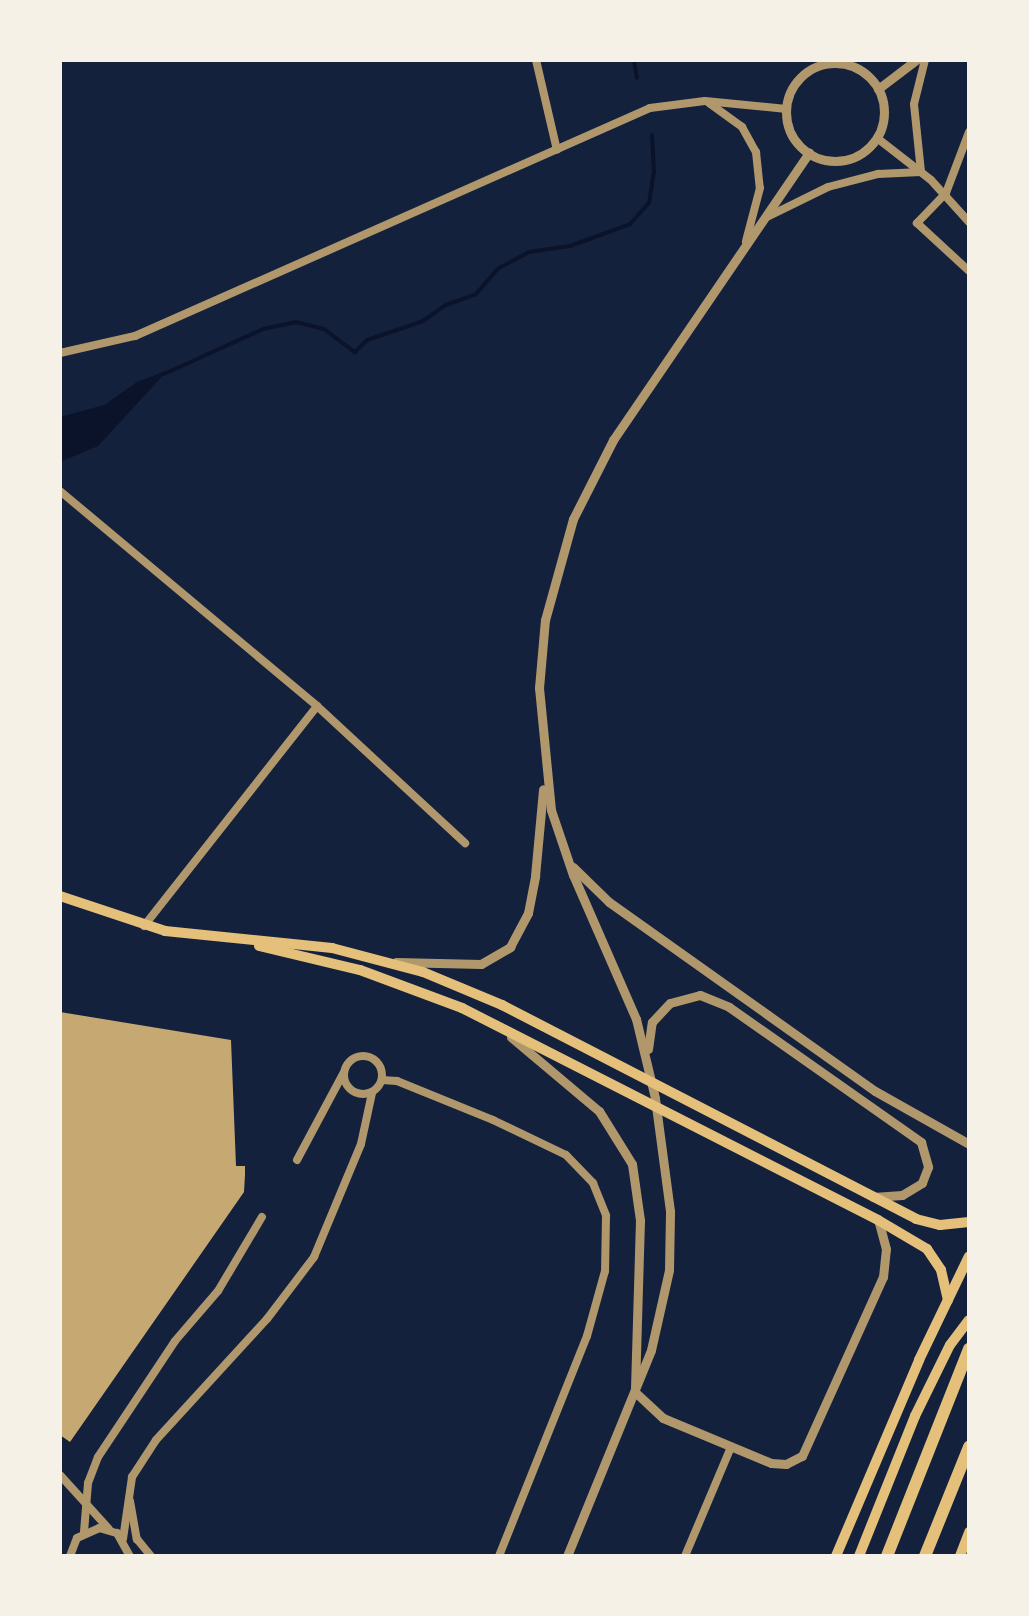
<!DOCTYPE html>
<html>
<head>
<meta charset="utf-8">
<style>
	body { margin:0 }
	#map { position:relative; width:1029px; height:1616px; overflow:hidden; background:#14213d; font-family:"DM Sans",sans-serif }
	div>[style] { position:absolute }
	[style*='--x'] { left:calc(var(--x)*1px); top:calc(var(--y)*1px); width:calc(var(--w)*1px); rotate:calc(var(--a)*1deg) }
	.water>* { inset:0; background:#0b132b }
	.stream>* { height:4px; margin:-2px; padding:0 2px; transform-origin:2px; border-radius:2px; background:#0b132b }
	.building>* { inset:0; background:#c6a872 }
	.minor>* { height:8px; margin:-4px; padding:0 4px; transform-origin:4px; border-radius:4px; background:#b1986c }
	.minor>.ring { margin:-4px; padding:0; box-sizing:content-box; background:none; border:8px solid #b1986c; border-radius:50% }
	.tertiary>* { height:9px; margin:-4.5px; padding:0 4.5px; transform-origin:4.5px; border-radius:4.5px; background:#b1986c }
	.tertiary>.ring { margin:-4.5px; padding:0; box-sizing:content-box; background:none; border:9px solid #b1986c; border-radius:50% }
	.secondary>* { height:10px; margin:-5px; padding:0 5px; transform-origin:5px; border-radius:5px; background:#e5c07b }
	.trunk>* { height:12px; margin:-6px; padding:0 6px; transform-origin:6px; border-radius:6px; background:#e5c07b }
	span { translate:-50% -50%; white-space:nowrap; text-align:center; line-height:1.15; -webkit-text-stroke:8px #f6f1e7; paint-order:stroke }
	.frame { position:absolute; inset:0; border:62px solid #f6f1e7; pointer-events:none }
</style>
</head>
<body>
<div id="map">
	<div class="water">
		<i style="clip-path:polygon(168px 370px,98px 446px,60px 462px,60px 417px,104px 405px,137px 382px)"></i>
	</div>
	<div class="stream">
		<i style="--x:634;--y:61;--w:17;--a:80"></i>
		<i style="--x:164;--y:374;--w:109;--a:-24.4"></i>
		<i style="--x:263;--y:329;--w:34;--a:-12"></i>
		<i style="--x:296;--y:322;--w:29;--a:14"></i>
		<i style="--x:324;--y:329;--w:39;--a:37"></i>
		<i style="--x:355;--y:352;--w:17;--a:-45"></i>
		<i style="--x:367;--y:340;--w:59;--a:-18.7"></i>
		<i style="--x:423;--y:321;--w:28;--a:-35"></i>
		<i style="--x:446;--y:305;--w:32;--a:-20"></i>
		<i style="--x:476;--y:294;--w:35;--a:-49"></i>
		<i style="--x:499;--y:268;--w:34;--a:-28"></i>
		<i style="--x:529;--y:252;--w:41;--a:-8.3"></i>
		<i style="--x:570;--y:246;--w:64;--a:-20.1"></i>
		<i style="--x:630;--y:224;--w:28;--a:-48"></i>
		<i style="--x:649;--y:203;--w:30;--a:-81"></i>
		<i style="--x:654;--y:173;--w:38;--a:-93"></i>
	</div>
	<div class="building">
		<i style="clip-path:polygon(60px 1012px,231px 1040px,236px 1166px,245px 1166px,245px 1175px,244px 1192px,70px 1442px,60px 1435px)"></i>
	</div>
	<div class="minor">
		<i style="--x:536;--y:60;--w:92;--a:76.9"></i>
		<i style="--x:709;--y:103;--w:41;--a:36"></i>
		<i style="--x:742;--y:127;--w:29;--a:61"></i>
		<i style="--x:756;--y:152;--w:36;--a:84"></i>
		<i style="--x:760;--y:188;--w:55;--a:104.8"></i>
		<i style="--x:969;--y:132;--w:65;--a:110.7"></i>
		<i style="--x:946;--y:193;--w:42;--a:134"></i>
		<i style="--x:917;--y:223;--w:71;--a:42.7"></i>
		<i style="--x:877;--y:138;--w:68;--a:37.9"></i>
		<i style="--x:931;--y:180;--w:57;--a:47.9"></i>
		<i style="--x:921;--y:172;--w:68;--a:-95.9"></i>
		<i style="--x:914;--y:104;--w:45;--a:-76"></i>
		<i style="--x:765;--y:218;--w:70;--a:-26.2"></i>
		<i style="--x:828;--y:187;--w:52;--a:-14.6"></i>
		<i style="--x:878;--y:174;--w:43;--a:-2.7"></i>
		<i style="--x:60;--y:353;--w:77;--a:-12.8"></i>
		<i style="--x:135;--y:336;--w:563;--a:-23.88"></i>
		<i style="--x:650;--y:108;--w:55;--a:-7.3"></i>
		<i style="--x:705;--y:101;--w:82;--a:5.6"></i>
		<i style="--x:60;--y:491;--w:335;--a:39.9"></i>
		<i style="--x:317;--y:706;--w:202;--a:42.8"></i>
		<i style="--x:144;--y:926;--w:280;--a:-51.8"></i>
		<i class="ring" style="left:344px;top:1056px;width:30px;height:30px"></i>
		<i style="--x:382;--y:1080;--w:15;--a:4"></i>
		<i style="--x:397;--y:1081;--w:104;--a:22.1"></i>
		<i style="--x:493;--y:1120;--w:81;--a:25.6"></i>
		<i style="--x:566;--y:1155;--w:39;--a:46"></i>
		<i style="--x:593;--y:1183;--w:35;--a:68"></i>
		<i style="--x:606;--y:1216;--w:55;--a:91"></i>
		<i style="--x:605;--y:1271;--w:67;--a:105.5"></i>
		<i style="--x:587;--y:1336;--w:237;--a:111.8"></i>
		<i style="--x:297;--y:1160;--w:98;--a:-61.9"></i>
		<i style="--x:60;--y:1475;--w:73;--a:47.8"></i>
		<i style="--x:130;--y:1501;--w:39;--a:80"></i>
		<i style="--x:137;--y:1539;--w:22;--a:51"></i>
		<i style="--x:84;--y:1532;--w:49;--a:-85.3"></i>
		<i style="--x:88;--y:1483;--w:28;--a:-69"></i>
		<i style="--x:98;--y:1457;--w:139;--a:-56.4"></i>
		<i style="--x:175;--y:1341;--w:66;--a:-49.3"></i>
		<i style="--x:218;--y:1291;--w:86;--a:-59.3"></i>
		<i style="--x:123;--y:1539;--w:63;--a:-81.7"></i>
		<i style="--x:132;--y:1477;--w:44;--a:-57"></i>
		<i style="--x:156;--y:1440;--w:164;--a:-47.5"></i>
		<i style="--x:267;--y:1319;--w:78;--a:-52.8"></i>
		<i style="--x:314;--y:1257;--w:122;--a:-67.4"></i>
		<i style="--x:361;--y:1144;--w:52;--a:-77.8"></i>
		<i style="--x:70;--y:1556;--w:19;--a:-69"></i>
		<i style="--x:77;--y:1538;--w:24;--a:-24"></i>
		<i style="--x:99;--y:1528;--w:19;--a:16"></i>
		<i style="--x:117;--y:1533;--w:26;--a:61"></i>
		<i style="--x:685;--y:1556;--w:118;--a:-67.1"></i>
	</div>
	<div class="tertiary">
		<i class="ring" style="left:786px;top:63px;width:89px;height:89px"></i>
		<i style="--x:878;--y:89;--w:48;--a:-37.3"></i>
		<i style="--x:573;--y:867;--w:50;--a:44.2"></i>
		<i style="--x:609;--y:902;--w:326;--a:35.4"></i>
		<i style="--x:875;--y:1091;--w:108;--a:29.4"></i>
		<i style="--x:396;--y:962;--w:85;--a:1.3"></i>
		<i style="--x:481;--y:964;--w:34;--a:-30"></i>
		<i style="--x:510;--y:947;--w:38;--a:-62"></i>
		<i style="--x:528;--y:913;--w:38;--a:-79"></i>
		<i style="--x:535;--y:876;--w:87;--a:-84.7"></i>
		<i style="--x:511;--y:1037;--w:115;--a:40.1"></i>
		<i style="--x:599;--y:1111;--w:62;--a:58.1"></i>
		<i style="--x:632;--y:1164;--w:57;--a:81.9"></i>
		<i style="--x:640;--y:1220;--w:172;--a:91.7"></i>
		<i style="--x:635;--y:1392;--w:38;--a:43"></i>
		<i style="--x:663;--y:1418;--w:117;--a:22.6"></i>
		<i style="--x:771;--y:1463;--w:15;--a:4"></i>
		<i style="--x:786;--y:1464;--w:18;--a:-27"></i>
		<i style="--x:802;--y:1456;--w:196;--a:-65.7"></i>
		<i style="--x:883;--y:1277;--w:28;--a:-84"></i>
		<i style="--x:886;--y:1249;--w:30;--a:-105"></i>
		<i style="--x:648;--y:1049;--w:27;--a:-82"></i>
		<i style="--x:652;--y:1022;--w:26;--a:-47"></i>
		<i style="--x:670;--y:1003;--w:31;--a:-15"></i>
		<i style="--x:700;--y:995;--w:31;--a:22"></i>
		<i style="--x:729;--y:1007;--w:235;--a:35.1"></i>
		<i style="--x:921;--y:1142;--w:26;--a:74"></i>
		<i style="--x:928;--y:1167;--w:17;--a:111"></i>
		<i style="--x:922;--y:1183;--w:23;--a:149"></i>
		<i style="--x:902;--y:1195;--w:29;--a:176"></i>
		<i style="--x:567;--y:1556;--w:222;--a:-67.8"></i>
		<i style="--x:651;--y:1350;--w:82;--a:-77.3"></i>
		<i style="--x:669;--y:1270;--w:59;--a:-89"></i>
		<i style="--x:670;--y:1211;--w:114;--a:-97.6"></i>
		<i style="--x:655;--y:1098;--w:81;--a:-103.5"></i>
		<i style="--x:636;--y:1019;--w:157;--a:-113.6"></i>
		<i style="--x:573;--y:875;--w:69;--a:-108.7"></i>
		<i style="--x:551;--y:810;--w:123;--a:-95.6"></i>
		<i style="--x:539;--y:688;--w:68;--a:-85"></i>
		<i style="--x:545;--y:620;--w:105;--a:-74.5"></i>
		<i style="--x:573;--y:519;--w:89;--a:-63.1"></i>
		<i style="--x:613;--y:440;--w:348;--a:-55.7"></i>
	</div>
	<div class="secondary">
		<i style="--x:60;--y:896;--w:111;--a:18.4"></i>
		<i style="--x:165;--y:931;--w:168;--a:5.8"></i>
		<i style="--x:332;--y:948;--w:94;--a:14.8"></i>
		<i style="--x:423;--y:972;--w:86;--a:22.7"></i>
		<i style="--x:502;--y:1005;--w:466;--a:27.3"></i>
		<i style="--x:916;--y:1219;--w:25;--a:14"></i>
		<i style="--x:940;--y:1225;--w:29;--a:-6"></i>
		<i style="--x:259;--y:946;--w:104;--a:13.4"></i>
		<i style="--x:360;--y:970;--w:109;--a:20.4"></i>
		<i style="--x:462;--y:1008;--w:467;--a:27"></i>
		<i style="--x:878;--y:1220;--w:57;--a:30.6"></i>
		<i style="--x:927;--y:1249;--w:25;--a:56"></i>
		<i style="--x:941;--y:1270;--w:31;--a:77"></i>
		<i style="--x:836;--y:1556;--w:213;--a:-67"></i>
		<i style="--x:919;--y:1360;--w:115;--a:-64.3"></i>
		<i style="--x:859;--y:1556;--w:151;--a:-68.2"></i>
		<i style="--x:915;--y:1416;--w:79;--a:-63.8"></i>
		<i style="--x:950;--y:1345;--w:31;--a:-53"></i>
		<i style="--x:960;--y:1556;--w:26;--a:-69"></i>
	</div>
	<div class="trunk">
		<i style="--x:887;--y:1556;--w:223;--a:-68.4"></i>
		<i style="--x:925;--y:1556;--w:118;--a:-68"></i>
	</div>
	<div class="frame"></div>
</div>
</body>
</html>
